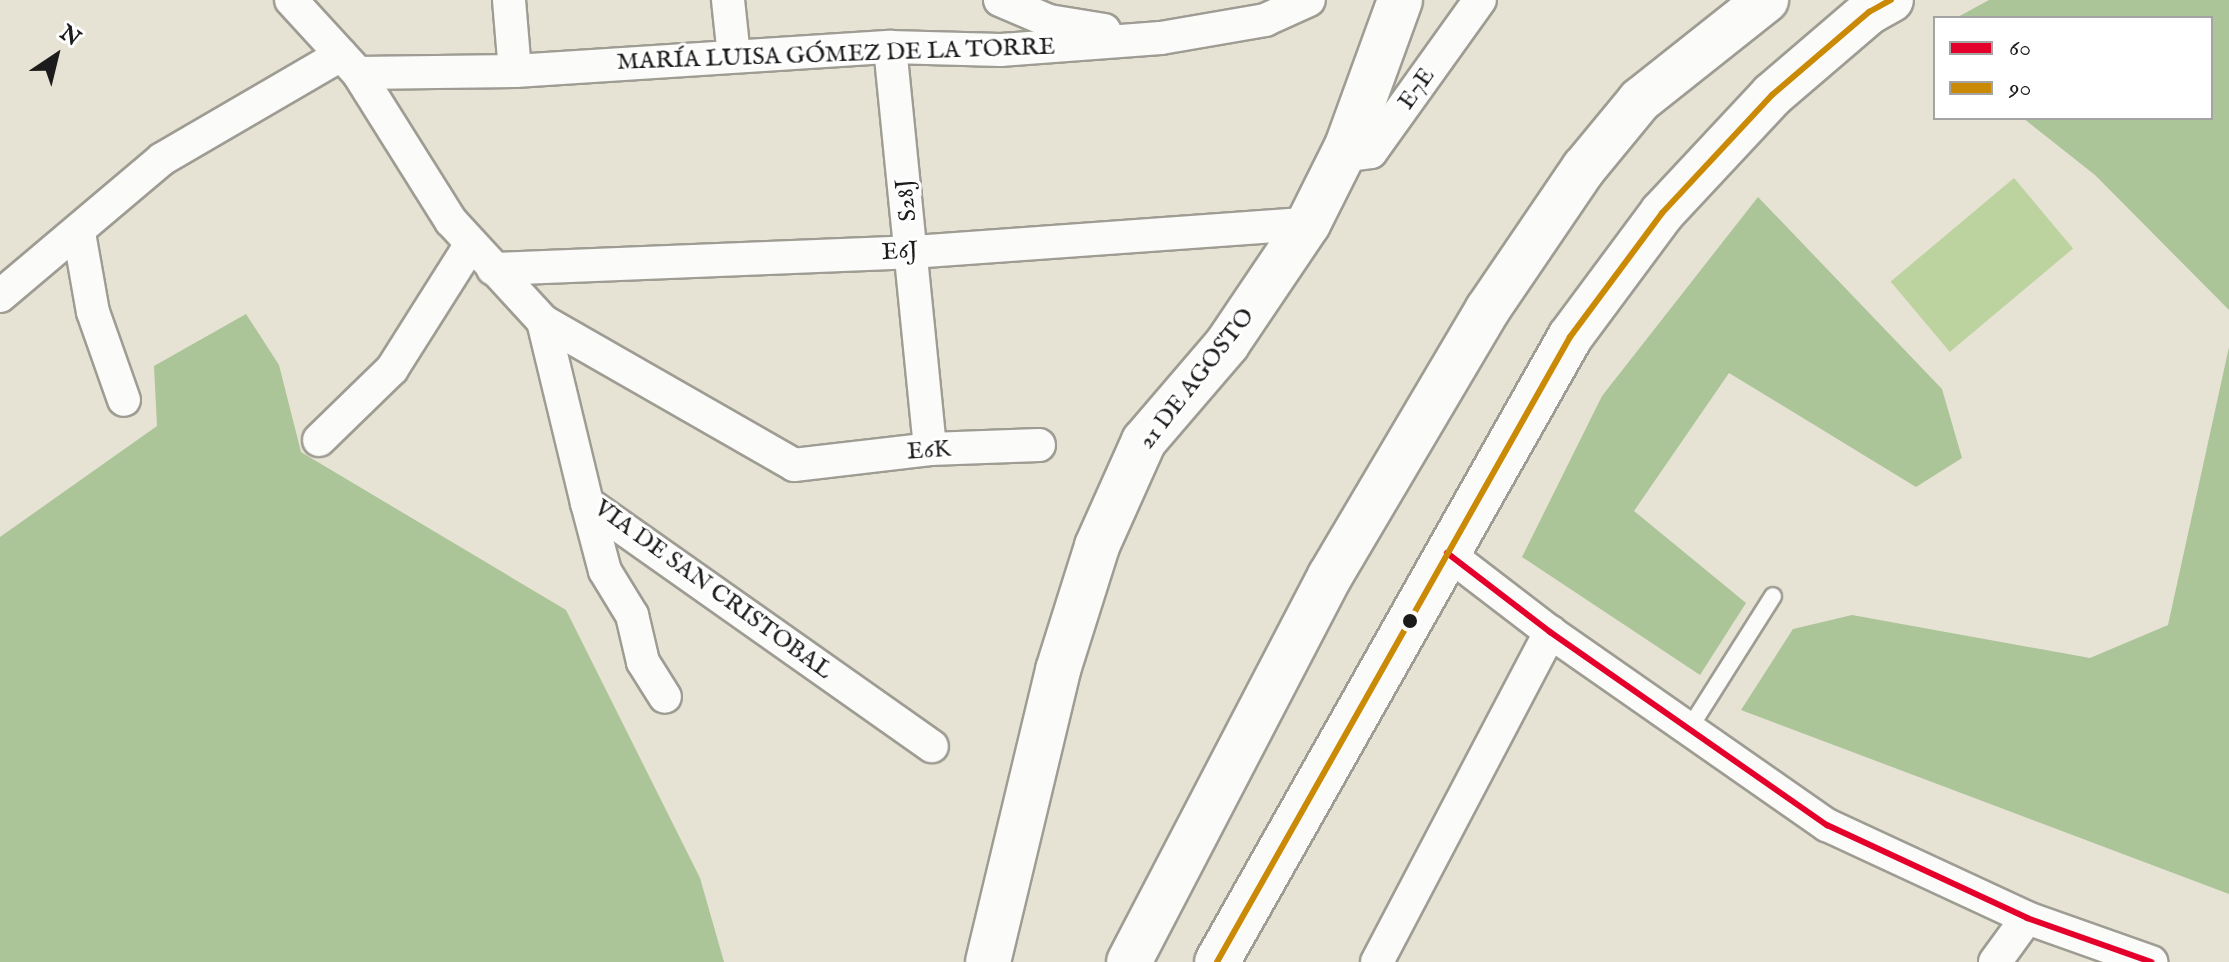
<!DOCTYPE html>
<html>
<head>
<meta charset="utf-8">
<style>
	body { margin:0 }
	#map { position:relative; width:2229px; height:962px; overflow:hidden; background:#e7e3d4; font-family:"IM FELL English",serif }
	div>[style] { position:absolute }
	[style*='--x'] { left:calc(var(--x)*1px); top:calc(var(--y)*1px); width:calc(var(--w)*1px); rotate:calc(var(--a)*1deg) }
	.green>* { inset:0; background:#bcd3a0; transform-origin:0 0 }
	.forest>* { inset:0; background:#abc498 }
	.roads { filter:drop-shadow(2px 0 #9e9c93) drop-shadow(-2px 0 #9e9c93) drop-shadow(0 2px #9e9c93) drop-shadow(0 -2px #9e9c93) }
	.lane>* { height:16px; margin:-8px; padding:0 8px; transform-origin:8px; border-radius:8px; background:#fbfbf9 }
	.street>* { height:32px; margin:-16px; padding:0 16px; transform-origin:16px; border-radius:16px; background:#fbfbf9 }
	.secondary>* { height:44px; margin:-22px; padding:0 22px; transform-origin:22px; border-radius:22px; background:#fbfbf9 }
	.primary>* { height:44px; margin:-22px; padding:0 22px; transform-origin:22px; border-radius:22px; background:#fbfbf9 }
	.bus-1>* { height:6px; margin:-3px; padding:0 3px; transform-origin:3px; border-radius:3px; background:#e4002b }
	.bus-2>* { height:6px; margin:-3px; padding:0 3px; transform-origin:3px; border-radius:3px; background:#cb8a06 }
	.dots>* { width:22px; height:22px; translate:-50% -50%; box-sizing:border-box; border:4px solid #fff; border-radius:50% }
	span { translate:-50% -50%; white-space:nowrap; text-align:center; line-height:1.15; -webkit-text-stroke:6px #fff; paint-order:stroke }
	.street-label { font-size:24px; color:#1c1c1c }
	.legend { position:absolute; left:1933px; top:16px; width:280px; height:104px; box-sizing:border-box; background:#fff; border:2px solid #a4a4a4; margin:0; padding:10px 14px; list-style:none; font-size:24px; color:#1c1c1c }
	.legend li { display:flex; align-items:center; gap:16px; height:40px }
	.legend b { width:40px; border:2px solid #a4a4a4 }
	.north { position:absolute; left:16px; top:16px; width:80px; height:80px; -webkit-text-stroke:6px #fff; paint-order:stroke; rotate:35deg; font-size:22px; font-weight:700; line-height:32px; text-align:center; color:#1c1c1c }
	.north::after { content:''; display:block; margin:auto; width:28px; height:36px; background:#1c1c1c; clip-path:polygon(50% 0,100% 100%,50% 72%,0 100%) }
</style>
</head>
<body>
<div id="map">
	<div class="green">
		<i style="left:2014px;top:178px;width:92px;height:161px;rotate:50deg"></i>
	</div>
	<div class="forest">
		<i style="clip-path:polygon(1989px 0,2229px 0,2229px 310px,2095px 175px,2023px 118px,2211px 118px,2211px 18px,1956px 18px)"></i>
		<i style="clip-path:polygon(1758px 197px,1942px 389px,1962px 458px,1916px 487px,1729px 373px,1634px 511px,1746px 603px,1700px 675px,1522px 557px,1602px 396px)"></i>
		<i style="clip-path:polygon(246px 314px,279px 365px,301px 452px,566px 610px,700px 878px,724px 962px,0 962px,0 537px,157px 426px,154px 366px)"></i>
		<i style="clip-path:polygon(2229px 347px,2229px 894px,1741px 710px,1793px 629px,1852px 615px,2090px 658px,2168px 625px)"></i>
	</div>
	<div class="roads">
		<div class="lane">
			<i style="--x:1689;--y:729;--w:157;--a:-57.7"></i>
		</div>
		<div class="street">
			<i style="--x:291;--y:0;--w:99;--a:47.5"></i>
			<i style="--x:358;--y:73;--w:175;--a:57.9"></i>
			<i style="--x:451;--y:221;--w:136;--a:47.4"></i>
			<i style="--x:543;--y:321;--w:187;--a:76.4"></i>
			<i style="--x:587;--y:503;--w:422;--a:35.2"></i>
			<i style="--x:509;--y:0;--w:71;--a:85.2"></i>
			<i style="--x:728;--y:0;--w:56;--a:83.9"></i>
			<i style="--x:1000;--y:0;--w:53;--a:23.2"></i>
			<i style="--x:1049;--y:21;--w:56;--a:9.3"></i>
			<i style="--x:890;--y:47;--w:404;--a:84.3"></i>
			<i style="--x:358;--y:73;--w:157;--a:-0.7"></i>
			<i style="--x:515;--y:71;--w:376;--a:-3.7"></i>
			<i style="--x:890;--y:47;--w:111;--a:1.5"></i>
			<i style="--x:1001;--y:50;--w:160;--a:-4.3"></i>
			<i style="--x:1161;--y:38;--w:106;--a:-9.8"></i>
			<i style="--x:1265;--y:20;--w:48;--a:-24.4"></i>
			<i style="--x:1340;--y:156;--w:31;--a:-7"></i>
			<i style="--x:1371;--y:152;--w:187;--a:-54.4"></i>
			<i style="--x:79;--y:233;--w:80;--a:80"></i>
			<i style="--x:93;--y:312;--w:93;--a:70.6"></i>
			<i style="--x:493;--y:269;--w:420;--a:-2.3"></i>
			<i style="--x:913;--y:252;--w:396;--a:-4.1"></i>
			<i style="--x:0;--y:296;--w:212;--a:-40.2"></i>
			<i style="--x:162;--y:159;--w:207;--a:-30.2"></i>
			<i style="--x:543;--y:321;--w:289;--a:29.8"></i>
			<i style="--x:794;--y:465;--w:137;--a:-6.7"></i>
			<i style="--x:930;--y:449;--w:109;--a:-2.1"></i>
			<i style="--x:319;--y:440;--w:102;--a:-44.2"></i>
			<i style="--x:392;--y:369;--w:148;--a:-57.7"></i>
			<i style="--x:587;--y:503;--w:70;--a:75.2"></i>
			<i style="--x:605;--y:571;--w:52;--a:58.5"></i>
			<i style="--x:632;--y:615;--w:48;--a:76.8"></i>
			<i style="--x:643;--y:662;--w:41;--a:57.8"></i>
			<i style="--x:1447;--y:553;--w:130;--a:37.5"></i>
			<i style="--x:1550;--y:632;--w:338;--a:34.9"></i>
			<i style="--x:1827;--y:825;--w:221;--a:24.9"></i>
			<i style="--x:2027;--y:918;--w:132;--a:19.5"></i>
			<i style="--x:1377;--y:962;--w:373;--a:-62.3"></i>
			<i style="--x:1995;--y:962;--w:54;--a:-54"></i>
		</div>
		<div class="secondary">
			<i style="--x:988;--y:962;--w:300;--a:-76.5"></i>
			<i style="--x:1058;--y:670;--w:130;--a:-72.5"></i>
			<i style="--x:1097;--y:546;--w:115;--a:-65.9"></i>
			<i style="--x:1144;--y:441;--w:128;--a:-49.4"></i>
			<i style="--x:1227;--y:344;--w:145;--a:-56"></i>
			<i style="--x:1308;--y:224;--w:87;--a:-63.4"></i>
			<i style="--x:1347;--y:146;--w:155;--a:-70"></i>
		</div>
		<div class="primary">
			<i style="--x:1129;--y:962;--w:435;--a:-62.5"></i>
			<i style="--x:1330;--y:576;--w:310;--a:-59.4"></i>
			<i style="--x:1488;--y:309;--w:171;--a:-55.8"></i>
			<i style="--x:1584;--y:168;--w:88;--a:-50.5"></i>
			<i style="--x:1640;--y:100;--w:161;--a:-38.4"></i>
			<i style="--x:1217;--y:962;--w:718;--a:-60.54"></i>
			<i style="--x:1570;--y:337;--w:154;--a:-53.4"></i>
			<i style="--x:1662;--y:213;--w:161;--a:-47"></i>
			<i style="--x:1772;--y:95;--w:128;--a:-40.6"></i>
			<i style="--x:1869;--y:12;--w:25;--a:-29"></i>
		</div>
	</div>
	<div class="bus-1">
		<i style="--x:1447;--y:553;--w:130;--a:37.5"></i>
		<i style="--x:1550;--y:632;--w:338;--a:34.9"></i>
		<i style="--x:1827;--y:825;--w:221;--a:24.9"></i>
		<i style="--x:2027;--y:918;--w:132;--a:19.5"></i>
	</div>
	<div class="bus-2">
		<i style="--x:1217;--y:962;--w:718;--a:-60.54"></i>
		<i style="--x:1570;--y:337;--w:154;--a:-53.4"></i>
		<i style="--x:1662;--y:213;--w:161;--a:-47"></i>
		<i style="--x:1772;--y:95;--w:128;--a:-40.6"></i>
		<i style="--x:1869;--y:12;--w:25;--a:-29"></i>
	</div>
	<div class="dots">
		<i style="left:1410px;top:621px;background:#1c1c1c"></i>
	</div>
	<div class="street-label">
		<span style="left:836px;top:55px;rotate:-2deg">MARÍA LUISA GÓMEZ DE LA TORRE</span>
		<span style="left:1417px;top:89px;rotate:-55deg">E7E</span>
		<span style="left:907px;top:200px;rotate:-96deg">S28J</span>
		<span style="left:900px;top:252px;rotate:-3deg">E6J</span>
		<span style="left:1197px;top:379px;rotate:-52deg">21 DE AGOSTO</span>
		<span style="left:929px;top:451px;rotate:-4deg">E6K</span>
		<span style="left:713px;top:590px;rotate:36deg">VIA DE SAN CRISTOBAL</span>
	</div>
	<ul class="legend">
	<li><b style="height:10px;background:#e4002b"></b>60</li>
	<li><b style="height:10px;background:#cb8a06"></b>90</li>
	</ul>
	<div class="north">N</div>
</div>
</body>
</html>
